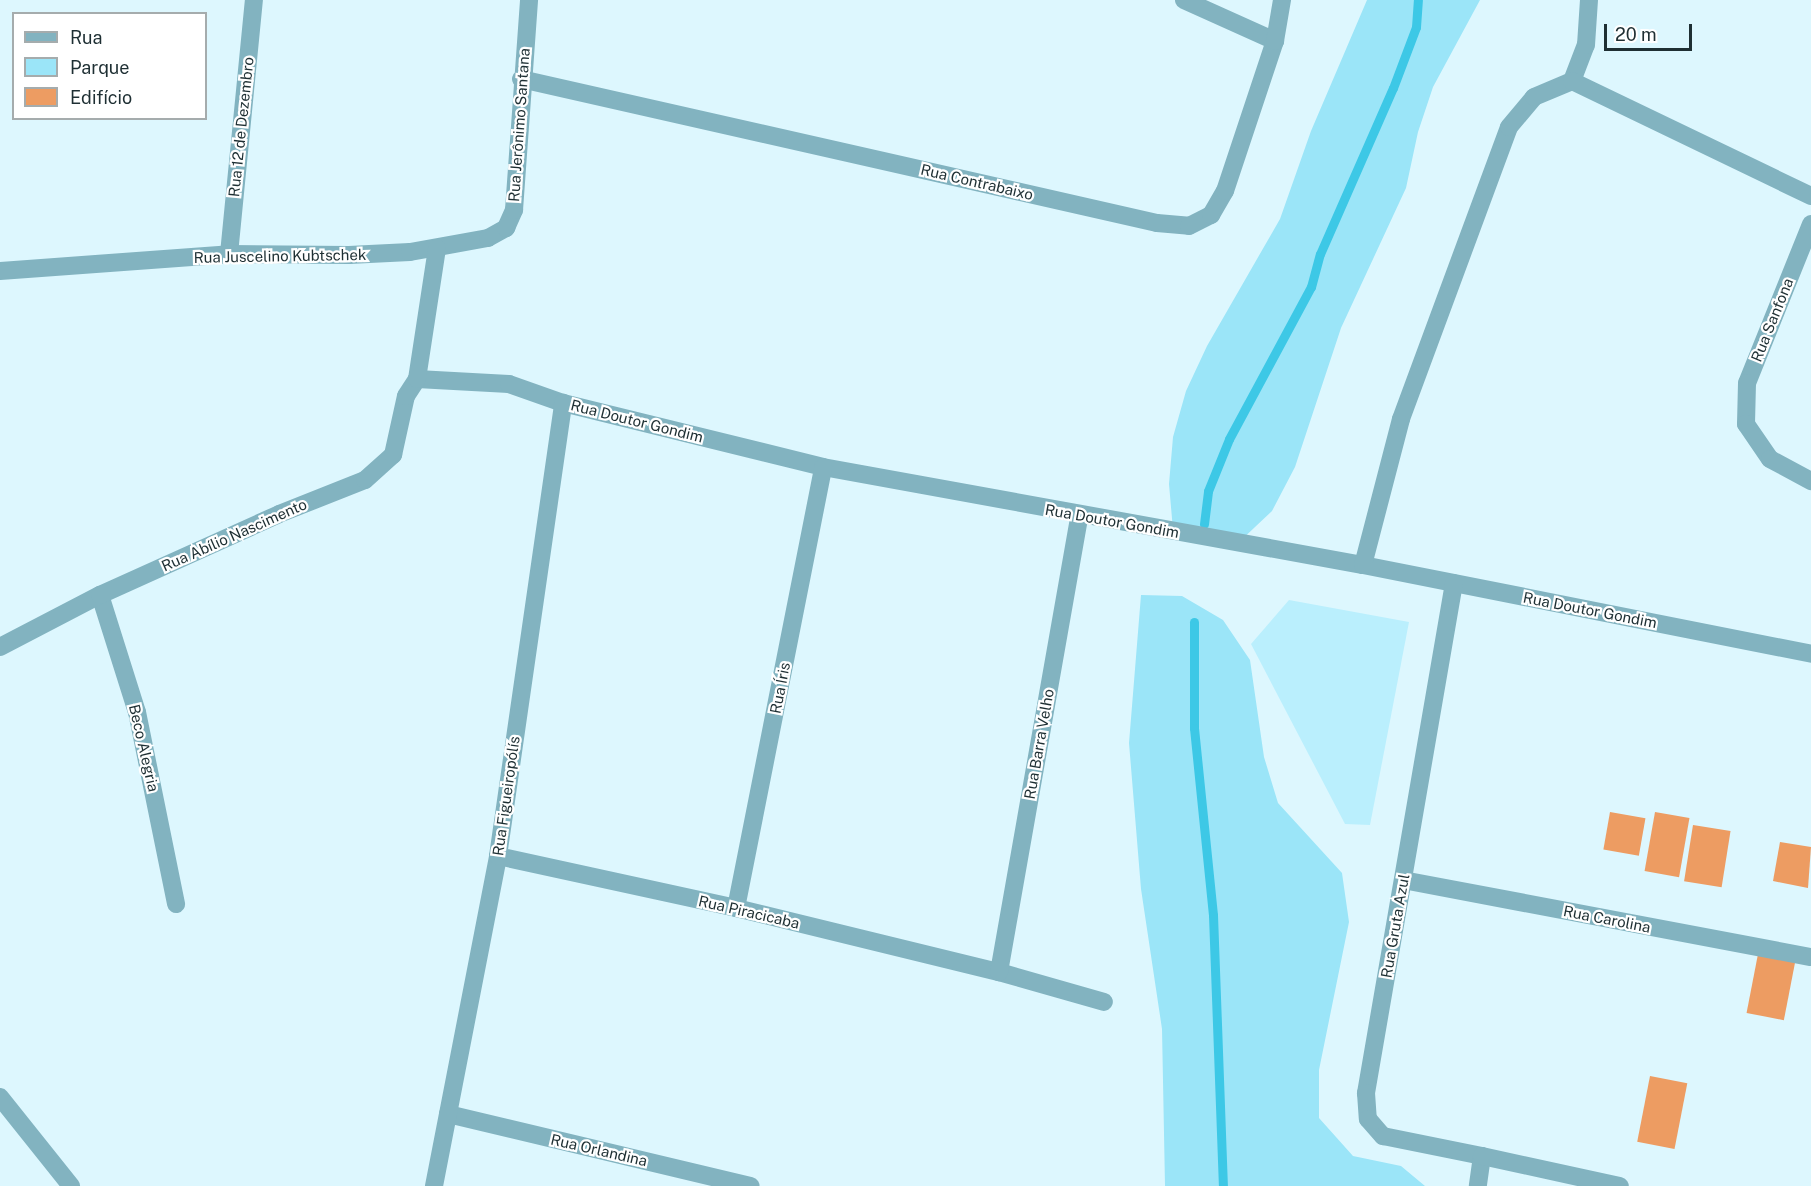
<!DOCTYPE html>
<html>
<head>
<meta charset="utf-8">
<style>
	body { margin:0 }
	#map { position:relative; width:1811px; height:1186px; overflow:hidden; background:#ddf7fe; font-family:"Public Sans",sans-serif }
	div>[style] { position:absolute }
	[style*='--x'] { left:calc(var(--x)*1px); top:calc(var(--y)*1px); width:calc(var(--w)*1px); rotate:calc(var(--a)*1deg) }
	.built>* { inset:0; background:#baeffd }
	.green>* { inset:0; background:#9be5f8 }
	.stream>* { height:9px; margin:-4.5px; padding:0 4.5px; transform-origin:4.5px; border-radius:4.5px; background:#3dc8e6 }
	.building>* { inset:0; background:#ed9c62; transform-origin:0 0 }
	.street>* { height:18px; margin:-9px; padding:0 9px; transform-origin:9px; border-radius:9px; background:#82b3c0 }
	span { translate:-50% -50%; white-space:nowrap; text-align:center; line-height:1.15; -webkit-text-stroke:4.5px #fff; paint-order:stroke }
	.street-label { font-size:15px; color:#1e2f33 }
	.legend { position:absolute; left:12px; top:12px; width:195px; height:108px; box-sizing:border-box; background:#fff; border:2px solid #a5acad; margin:0; padding:8px 10px; list-style:none; font-size:18px; color:#1e2f33 }
	.legend li { display:flex; align-items:center; gap:12px; height:30px }
	.legend b { width:30px; border:2px solid #a5acad }
	.scale { position:absolute; left:1604px; top:24px; width:88px; height:27px; box-sizing:border-box; border:3px solid #1e2f33; border-top:0; padding-left:8px; font-size:18px; line-height:21px; white-space:nowrap; color:#1e2f33; -webkit-text-stroke:4px #fff; paint-order:stroke }
</style>
</head>
<body>
<div id="map">
	<div class="built">
		<i style="clip-path:polygon(1289px 600px,1409px 622px,1370px 825px,1345px 824px,1251px 644px)"></i>
	</div>
	<div class="green">
		<i style="clip-path:polygon(1367px 0,1480px 0,1433px 87px,1418px 132px,1406px 188px,1341px 328px,1295px 467px,1272px 511px,1237px 544px,1173px 530px,1169px 484px,1173px 437px,1186px 391px,1207px 346px,1280px 219px,1311px 131px)"></i>
		<i style="clip-path:polygon(1141px 595px,1182px 596px,1223px 620px,1250px 660px,1264px 757px,1278px 803px,1342px 873px,1349px 922px,1319px 1070px,1319px 1118px,1353px 1156px,1401px 1166px,1425px 1186px,1165px 1186px,1162px 1029px,1141px 889px,1129px 743px)"></i>
	</div>
	<div class="stream">
		<i style="--x:1204;--y:524;--w:33;--a:-83"></i>
		<i style="--x:1208;--y:491;--w:56;--a:-68"></i>
		<i style="--x:1229;--y:439;--w:173;--a:-61.7"></i>
		<i style="--x:1311;--y:287;--w:34;--a:-75"></i>
		<i style="--x:1320;--y:254;--w:181;--a:-66.3"></i>
		<i style="--x:1393;--y:88;--w:65;--a:-69.3"></i>
		<i style="--x:1416;--y:27;--w:27;--a:-86"></i>
		<i style="--x:1194;--y:622;--w:106;--a:90"></i>
		<i style="--x:1194;--y:728;--w:188;--a:84.2"></i>
		<i style="--x:1213;--y:915;--w:271;--a:87.9"></i>
	</div>
	<div class="building">
		<i style="left:1610px;top:812px;width:36px;height:38px;rotate:10deg"></i>
		<i style="left:1655px;top:812px;width:35px;height:60px;rotate:10deg"></i>
		<i style="left:1693px;top:825px;width:38px;height:57px;rotate:9deg"></i>
		<i style="clip-path:polygon(1780px 842px,1811px 847px,1808px 888px,1773px 881px)"></i>
		<i style="left:1758px;top:954px;width:38px;height:60px;rotate:11deg"></i>
		<i style="left:1650px;top:1076px;width:38px;height:67px;rotate:11deg"></i>
	</div>
	<div class="street">
		<i style="--x:1184;--y:0;--w:100;--a:24.3"></i>
		<i style="--x:521;--y:79;--w:652;--a:12.76"></i>
		<i style="--x:1157;--y:223;--w:32;--a:5"></i>
		<i style="--x:1189;--y:226;--w:25;--a:-27"></i>
		<i style="--x:1211;--y:215;--w:28;--a:-60"></i>
		<i style="--x:1225;--y:191;--w:158;--a:-71.6"></i>
		<i style="--x:1275;--y:41;--w:42;--a:-80.3"></i>
		<i style="--x:1572;--y:81;--w:39;--a:-69"></i>
		<i style="--x:1586;--y:45;--w:45;--a:-86.2"></i>
		<i style="--x:1811;--y:224;--w:171;--a:111.9"></i>
		<i style="--x:1747;--y:383;--w:41;--a:91.4"></i>
		<i style="--x:1746;--y:424;--w:42;--a:55.6"></i>
		<i style="--x:1770;--y:459;--w:47;--a:28.2"></i>
		<i style="--x:229;--y:254;--w:255;--a:-84.4"></i>
		<i style="--x:0;--y:271;--w:230;--a:-4.2"></i>
		<i style="--x:229;--y:254;--w:120;--a:0.5"></i>
		<i style="--x:349;--y:255;--w:61;--a:-2.8"></i>
		<i style="--x:410;--y:252;--w:79;--a:-10.2"></i>
		<i style="--x:488;--y:238;--w:21;--a:-29"></i>
		<i style="--x:506;--y:228;--w:20;--a:-66"></i>
		<i style="--x:514;--y:210;--w:211;--a:-85.9"></i>
		<i style="--x:417;--y:379;--w:92;--a:3.1"></i>
		<i style="--x:509;--y:384;--w:57;--a:19.4"></i>
		<i style="--x:563;--y:403;--w:268;--a:13.8"></i>
		<i style="--x:823;--y:467;--w:549;--a:10.29"></i>
		<i style="--x:1363;--y:565;--w:457;--a:11.2"></i>
		<i style="--x:1363;--y:565;--w:151;--a:-75.4"></i>
		<i style="--x:1401;--y:419;--w:311;--a:-69.7"></i>
		<i style="--x:1509;--y:127;--w:39;--a:-50"></i>
		<i style="--x:1534;--y:97;--w:41;--a:-22.8"></i>
		<i style="--x:1572;--y:81;--w:265;--a:25.7"></i>
		<i style="--x:1454;--y:583;--w:518;--a:99.79"></i>
		<i style="--x:1366;--y:1093;--w:26;--a:86"></i>
		<i style="--x:1368;--y:1119;--w:23;--a:49"></i>
		<i style="--x:1383;--y:1136;--w:101;--a:11.4"></i>
		<i style="--x:1482;--y:1156;--w:30;--a:98"></i>
		<i style="--x:100;--y:595;--w:123;--a:72.5"></i>
		<i style="--x:137;--y:712;--w:196;--a:78.5"></i>
		<i style="--x:0;--y:647;--w:113;--a:-27.5"></i>
		<i style="--x:100;--y:595;--w:196;--a:-24.3"></i>
		<i style="--x:279;--y:514;--w:92;--a:-21.6"></i>
		<i style="--x:365;--y:480;--w:38;--a:-42"></i>
		<i style="--x:393;--y:455;--w:60;--a:-77.6"></i>
		<i style="--x:406;--y:396;--w:20;--a:-57"></i>
		<i style="--x:417;--y:379;--w:132;--a:-81.3"></i>
		<i style="--x:498;--y:856;--w:244;--a:12.3"></i>
		<i style="--x:736;--y:908;--w:271;--a:13.7"></i>
		<i style="--x:999;--y:972;--w:109;--a:15.9"></i>
		<i style="--x:1403;--y:880;--w:415;--a:10.7"></i>
		<i style="--x:736;--y:908;--w:449;--a:-78.8"></i>
		<i style="--x:999;--y:972;--w:463;--a:-80"></i>
		<i style="--x:0;--y:1097;--w:114;--a:51.4"></i>
		<i style="--x:448;--y:1114;--w:311;--a:13.4"></i>
		<i style="--x:1482;--y:1156;--w:141;--a:12.3"></i>
		<i style="--x:434;--y:1186;--w:336;--a:-79"></i>
		<i style="--x:498;--y:856;--w:458;--a:-81.8"></i>
	</div>
	<div class="street-label">
		<span style="left:519px;top:125px;rotate:-86deg">Rua Jerônimo Santana</span>
		<span style="left:241px;top:127px;rotate:-84deg">Rua 12 de Dezembro</span>
		<span style="left:977px;top:182px;rotate:13deg">Rua Contrabaixo</span>
		<span style="left:280px;top:256px;rotate:-1deg">Rua Juscelino Kubtschek</span>
		<span style="left:1772px;top:320px;rotate:-68deg">Rua Sanfona</span>
		<span style="left:637px;top:421px;rotate:14deg">Rua Doutor Gondim</span>
		<span style="left:1112px;top:521px;rotate:10deg">Rua Doutor Gondim</span>
		<span style="left:234px;top:535px;rotate:-24deg">Rua Abílio Nascimento</span>
		<span style="left:1590px;top:610px;rotate:11deg">Rua Doutor Gondim</span>
		<span style="left:780px;top:688px;rotate:-79deg">Rua Íris</span>
		<span style="left:1039px;top:744px;rotate:-80deg">Rua Barra Velho</span>
		<span style="left:144px;top:748px;rotate:77deg">Beco Alegria</span>
		<span style="left:506px;top:796px;rotate:-82deg">Rua Figueiropólís</span>
		<span style="left:749px;top:912px;rotate:13deg">Rua Piracicaba</span>
		<span style="left:1607px;top:919px;rotate:11deg">Rua Carolina</span>
		<span style="left:1395px;top:926px;rotate:-80deg">Rua Gruta Azul</span>
		<span style="left:599px;top:1150px;rotate:13deg">Rua Orlandina</span>
	</div>
	<ul class="legend">
	<li><b style="height:8px;background:#82b3c0"></b>Rua</li>
	<li><b style="height:16px;background:#9be5f8"></b>Parque</li>
	<li><b style="height:16px;background:#ed9c62"></b>Edifício</li>
	</ul>
	<div class="scale">20 m</div>
</div>
</body>
</html>
